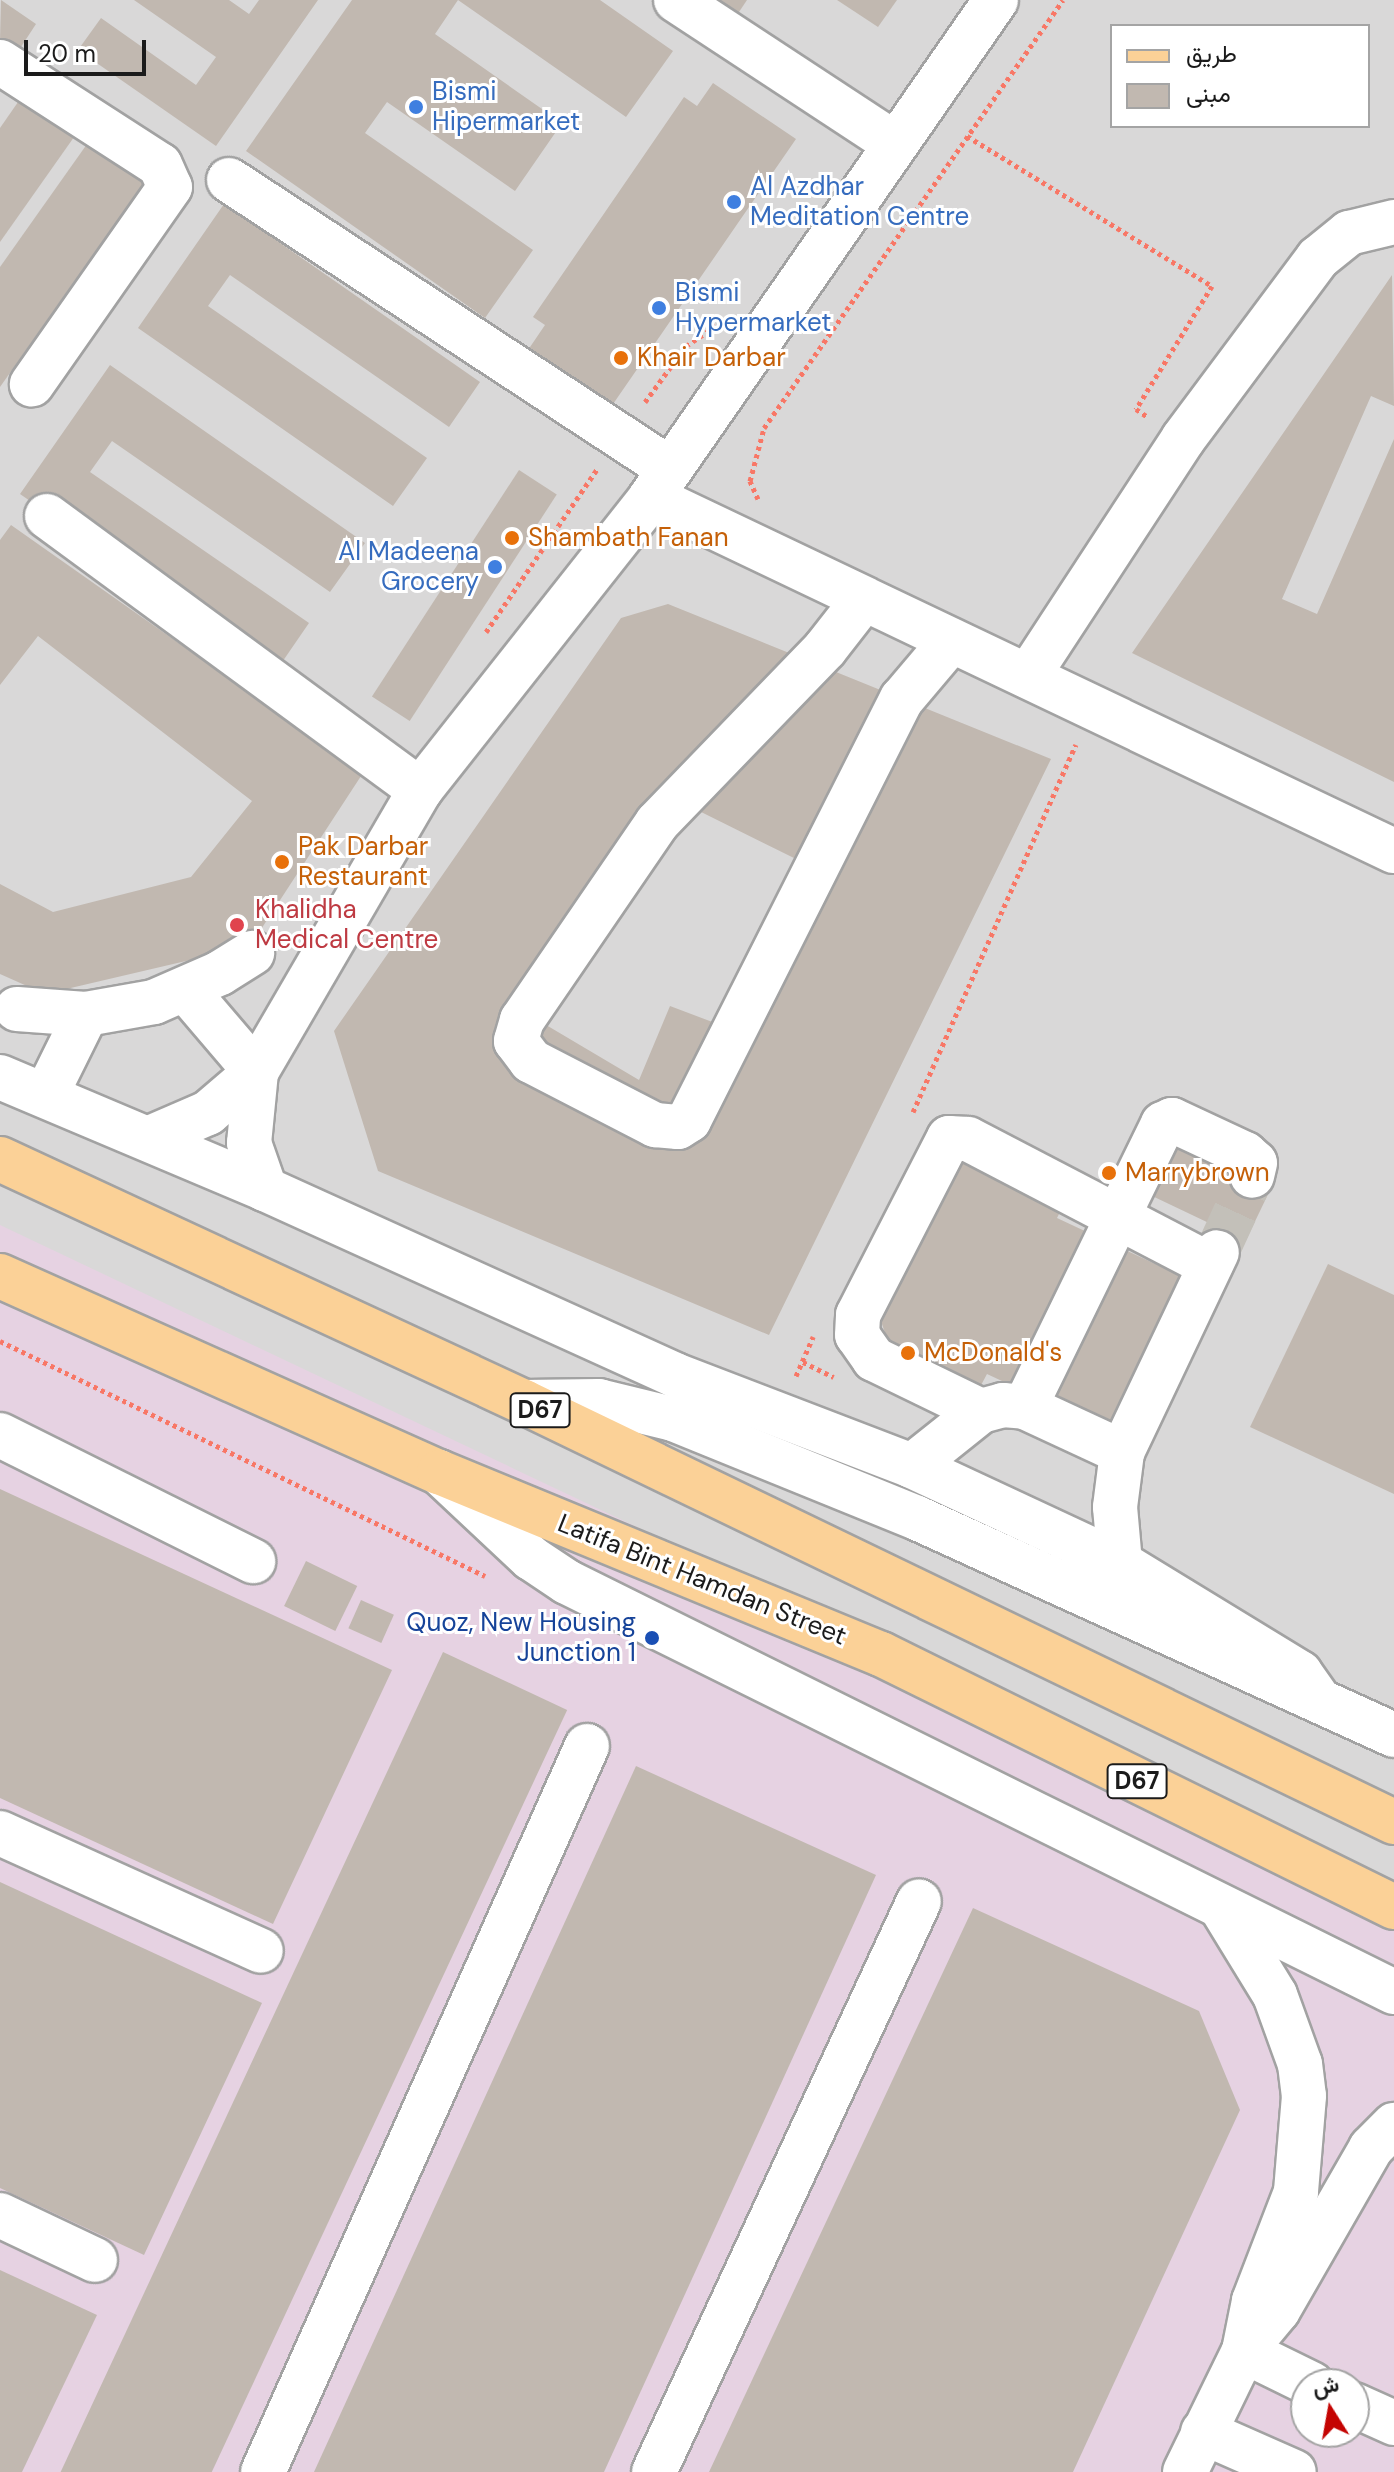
<!DOCTYPE html>
<html>
<head>
<meta charset="utf-8">
<style>
	body { margin:0 }
	#map { position:relative; width:1394px; height:2472px; overflow:hidden; background:#ede9e0; font-family:"DM Sans",Vazirmatn,sans-serif }
	div>[style] { position:absolute }
	[style*='--x'] { left:calc(var(--x)*1px); top:calc(var(--y)*1px); width:calc(var(--w)*1px); rotate:calc(var(--a)*1deg) }
	.residential>* { inset:0; background:#d9d8d8 }
	.industrial>* { inset:0; background:#e6d2e2 }
	.building>* { inset:0; background:#c1b8b0; transform-origin:0 0 }
	.minor-tunnel>* { height:44px; margin-top:-22px; transform-origin:0; background:repeating-linear-gradient(90deg,#c3c0b9 0 44px,transparent 0 66px) }
	.path>* { height:5px; margin-top:-2.5px; transform-origin:0; background:repeating-linear-gradient(90deg,#f87766 0 4px,transparent 0 8px) }
	.roads { filter:drop-shadow(2px 0 #a2a2a2) drop-shadow(-2px 0 #a2a2a2) drop-shadow(0 2px #a2a2a2) drop-shadow(0 -2px #a2a2a2) }
	.minor>* { height:44px; margin:-22px; padding:0 22px; transform-origin:22px; border-radius:22px; background:#fff }
	.major>* { height:44px; margin:-22px; padding:0 22px; transform-origin:22px; border-radius:22px; background:#fbd197 }
	.dots>* { width:22px; height:22px; translate:-50% -50%; box-sizing:border-box; border:4px solid #fff; border-radius:50% }
	span { translate:-50% -50%; white-space:nowrap; text-align:center; line-height:1.15; -webkit-text-stroke:6px #fff; paint-order:stroke }
	.shield-label span { padding:2px 6px; background:#fff; border:2px solid; border-radius:6px; -webkit-text-stroke-width:0 }
	.shield-label { font-size:24px; color:#1b1b1b; font-weight:700 }
	.shop-label { font-size:26px; color:#366cbe }
	.left { translate:0 -50%; text-align:left }
	.right { translate:-100% -50%; text-align:right }
	.food-label { font-size:26px; color:#c56008 }
	.health-label { font-size:26px; color:#be3a42 }
	.street-label { font-size:26px; color:#1b1b1b }
	.transit-label { font-size:26px; color:#164399 }
	.legend { position:absolute; left:1110px; top:24px; width:260px; height:104px; box-sizing:border-box; background:#fff; border:2px solid #a4a4a4; margin:0; padding:10px 14px; list-style:none; font-size:24px; color:#1b1b1b }
	.legend li { display:flex; align-items:center; gap:16px; height:40px }
	.legend b { width:40px; border:2px solid #a4a4a4 }
	.north { position:absolute; left:1290px; top:2368px; width:80px; height:80px; box-sizing:border-box; background:#fff; border:2px solid #a4a4a4; border-radius:50%; rotate:349deg; font-size:22px; font-weight:700; line-height:32px; text-align:center; color:#1b1b1b }
	.north::after { content:''; display:block; margin:auto; width:28px; height:36px; background:#c40402; clip-path:polygon(50% 0,100% 100%,50% 72%,0 100%) }
	.scale { position:absolute; left:24px; top:40px; width:122px; height:36px; box-sizing:border-box; border:4px solid #1b1b1b; border-top:0; padding-left:10px; font-size:24px; line-height:28px; white-space:nowrap; color:#1b1b1b; -webkit-text-stroke:6px #fff; paint-order:stroke }
</style>
</head>
<body>
<div id="map">
	<div class="residential">
		<i style="clip-path:polygon(evenodd,0 0,1394px 0,1394px 2197px,0 1574px,0 0,1112px 26px,1368px 26px,1368px 126px,1112px 126px,1112px 26px)"></i>
	</div>
	<div class="industrial">
		<i style="clip-path:polygon(evenodd,0 1225px,1394px 1886px,1394px 2472px,0 2472px,0 1225px,1306px 2384px,1354px 2384px,1354px 2432px,1306px 2432px,1306px 2384px)"></i>
	</div>
	<div class="building">
		<i style="clip-path:polygon(1px 0,36px 24px,17px 53px,0 41px)"></i>
		<i style="clip-path:polygon(134px 0,229px 0,249px 14px,259px 0,318px 0,216px 146px,78px 50px,101px 18px,196px 85px,216px 57px)"></i>
		<i style="clip-path:polygon(352px 0,600px 0,673px 51px,626px 117px,458px 0,435px 34px,562px 123px,515px 191px,387px 102px,365px 133px,533px 250px,485px 318px,246px 151px)"></i>
		<i style="clip-path:polygon(715px 0,747px 0,737px 15px)"></i>
		<i style="clip-path:polygon(837px 0,897px 0,878px 27px)"></i>
		<i style="clip-path:polygon(713px 83px,796px 139px,611px 407px,528px 350px,545px 325px,533px 317px,684px 97px,697px 106px)"></i>
		<i style="clip-path:polygon(25px 92px,79px 130px,0 242px,0 128px)"></i>
		<i style="clip-path:polygon(92px 137px,149px 176px,0 387px,0 267px)"></i>
		<i style="clip-path:polygon(224px 204px,480px 382px,449px 427px,230px 275px,208px 306px,427px 458px,393px 506px,138px 328px)"></i>
		<i style="clip-path:polygon(1392px 275px,1394px 406px,1371px 396px,1282px 599px,1317px 614px,1394px 439px,1394px 782px,1132px 653px)"></i>
		<i style="clip-path:polygon(110px 365px,365px 543px,330px 592px,112px 441px,90px 472px,309px 623px,276px 671px,20px 494px)"></i>
		<i style="left:519px;top:470px;width:45px;height:270px;rotate:33deg"></i>
		<i style="clip-path:polygon(11px 525px,363px 773px,250px 946px,45px 994px,0 974px,0 884px,53px 912px,191px 877px,252px 801px,38px 636px,0 685px,0 540px)"></i>
		<i style="clip-path:polygon(evenodd,668px 604px,1051px 759px,769px 1335px,378px 1171px,334px 1031px,621px 618px,668px 604px,685px 804px,796px 859px,715px 1023px,670px 1006px,639px 1080px,536px 1019px,685px 804px)"></i>
		<i style="clip-path:polygon(1174px 1139px,1272px 1186px,1236px 1261px,1201px 1245px,1211px 1224px,1148px 1194px)"></i>
		<i style="clip-path:polygon(950px 1156px,1063px 1206px,1057px 1218px,1183px 1277px,1110px 1432px,987px 1374px,979px 1389px,890px 1348px,876px 1306px)"></i>
		<i style="clip-path:polygon(1328px 1264px,1394px 1295px,1394px 1494px,1250px 1427px)"></i>
		<i style="clip-path:polygon(0 1489px,392px 1670px,273px 1924px,0 1798px)"></i>
		<i style="left:306px;top:1561px;width:57px;height:50px;rotate:26deg"></i>
		<i style="left:361px;top:1600px;width:36px;height:31px;rotate:24deg"></i>
		<i style="left:443px;top:1652px;width:137px;height:905px;rotate:25deg"></i>
		<i style="clip-path:polygon(636px 1766px,876px 1875px,604px 2472px,314px 2472px)"></i>
		<i style="clip-path:polygon(0 1882px,262px 2003px,144px 2255px,0 2188px)"></i>
		<i style="clip-path:polygon(973px 1908px,1199px 2011px,1240px 2110px,1073px 2472px,709px 2472px)"></i>
		<i style="clip-path:polygon(0 2270px,97px 2315px,22px 2472px,0 2472px)"></i>
	</div>
	<div class="minor-tunnel">
		<i style="--x:1217;--y:1252;--w:84;--a:-65.3"></i>
	</div>
	<div class="path">
		<i style="--x:967;--y:136;--w:287;--a:31.5"></i>
		<i style="--x:1212;--y:286;--w:145;--a:121.7"></i>
		<i style="--x:1136;--y:409;--w:14;--a:34"></i>
		<i style="--x:645;--y:402;--w:69;--a:-53.8"></i>
		<i style="--x:686;--y:346;--w:36;--a:-34"></i>
		<i style="--x:758;--y:499;--w:20;--a:-114"></i>
		<i style="--x:750;--y:481;--w:55;--a:-75.2"></i>
		<i style="--x:764;--y:428;--w:522;--a:-55.06"></i>
		<i style="--x:486;--y:632;--w:197;--a:-55.7"></i>
		<i style="--x:913;--y:1112;--w:402;--a:-66.1"></i>
		<i style="--x:0;--y:1341;--w:539;--a:25.85"></i>
		<i style="--x:803;--y:1362;--w:34;--a:26"></i>
		<i style="--x:796;--y:1376;--w:43;--a:-66.4"></i>
	</div>
	<div class="roads">
		<div class="minor">
			<i style="--x:676;--y:0;--w:262;--a:33.3"></i>
			<i style="--x:0;--y:62;--w:190;--a:32.8"></i>
			<i style="--x:160;--y:165;--w:24;--a:66"></i>
			<i style="--x:170;--y:187;--w:241;--a:125"></i>
			<i style="--x:229;--y:180;--w:527;--a:33.24"></i>
			<i style="--x:651;--y:497;--w:823;--a:25.48"></i>
			<i style="--x:47;--y:516;--w:463;--a:36.3"></i>
			<i style="--x:864;--y:599;--w:63;--a:128"></i>
			<i style="--x:825;--y:649;--w:242;--a:134"></i>
			<i style="--x:657;--y:823;--w:239;--a:124.4"></i>
			<i style="--x:522;--y:1020;--w:22;--a:106"></i>
			<i style="--x:516;--y:1041;--w:25;--a:53"></i>
			<i style="--x:531;--y:1061;--w:140;--a:27.3"></i>
			<i style="--x:655;--y:1125;--w:23;--a:5"></i>
			<i style="--x:678;--y:1127;--w:13;--a:-32"></i>
			<i style="--x:689;--y:1120;--w:472;--a:-63.2"></i>
			<i style="--x:902;--y:699;--w:76;--a:-49.8"></i>
			<i style="--x:1028;--y:676;--w:283;--a:-56.8"></i>
			<i style="--x:1183;--y:439;--w:226;--a:-53.3"></i>
			<i style="--x:1318;--y:258;--w:40;--a:-39"></i>
			<i style="--x:1349;--y:233;--w:46;--a:-13.7"></i>
			<i style="--x:186;--y:990;--w:108;--a:49.5"></i>
			<i style="--x:17;--y:1009;--w:69;--a:4.1"></i>
			<i style="--x:86;--y:1014;--w:69;--a:-10"></i>
			<i style="--x:154;--y:1002;--w:72;--a:-23.7"></i>
			<i style="--x:220;--y:973;--w:38;--a:-32"></i>
			<i style="--x:256;--y:1072;--w:71;--a:95.6"></i>
			<i style="--x:249;--y:1143;--w:49;--a:70.8"></i>
			<i style="--x:0;--y:1077;--w:288;--a:22.9"></i>
			<i style="--x:265;--y:1189;--w:450;--a:24.4"></i>
			<i style="--x:675;--y:1375;--w:254;--a:21"></i>
			<i style="--x:912;--y:1466;--w:230;--a:25"></i>
			<i style="--x:1120;--y:1563;--w:211;--a:31.4"></i>
			<i style="--x:1300;--y:1673;--w:32;--a:55"></i>
			<i style="--x:46;--y:1095;--w:90;--a:-63.7"></i>
			<i style="--x:150;--y:1138;--w:63;--a:-23.3"></i>
			<i style="--x:208;--y:1113;--w:63;--a:-40.5"></i>
			<i style="--x:256;--y:1072;--w:326;--a:-59.8"></i>
			<i style="--x:420;--y:790;--w:373;--a:-51.7"></i>
			<i style="--x:651;--y:497;--w:605;--a:-55.23"></i>
			<i style="--x:524;--y:1402;--w:75;--a:-0.8"></i>
			<i style="--x:599;--y:1401;--w:76;--a:13.7"></i>
			<i style="--x:673;--y:1419;--w:263;--a:22.1"></i>
			<i style="--x:917;--y:1518;--w:524;--a:24.46"></i>
			<i style="--x:1025;--y:1407;--w:315;--a:-64"></i>
			<i style="--x:1163;--y:1124;--w:10;--a:-24"></i>
			<i style="--x:1172;--y:1120;--w:81;--a:25"></i>
			<i style="--x:1245;--y:1154;--w:13;--a:42"></i>
			<i style="--x:1255;--y:1163;--w:13;--a:103"></i>
			<i style="--x:981;--y:1411;--w:119;--a:-154.1"></i>
			<i style="--x:874;--y:1359;--w:29;--a:-125"></i>
			<i style="--x:857;--y:1335;--w:20;--a:-87"></i>
			<i style="--x:858;--y:1315;--w:199;--a:-62.8"></i>
			<i style="--x:949;--y:1138;--w:19;--a:3"></i>
			<i style="--x:968;--y:1139;--w:273;--a:27.5"></i>
			<i style="--x:0;--y:1435;--w:283;--a:26.5"></i>
			<i style="--x:912;--y:1466;--w:88;--a:-38.6"></i>
			<i style="--x:981;--y:1411;--w:23;--a:-15"></i>
			<i style="--x:1003;--y:1405;--w:22;--a:5"></i>
			<i style="--x:1025;--y:1407;--w:107;--a:24.9"></i>
			<i style="--x:439;--y:1472;--w:126;--a:43.1"></i>
			<i style="--x:531;--y:1558;--w:43;--a:33.7"></i>
			<i style="--x:567;--y:1582;--w:923;--a:26.37"></i>
			<i style="--x:1120;--y:1563;--w:56;--a:-95.1"></i>
			<i style="--x:1115;--y:1507;--w:55;--a:-82.7"></i>
			<i style="--x:1122;--y:1452;--w:221;--a:-64.6"></i>
			<i style="--x:0;--y:1833;--w:286;--a:24.3"></i>
			<i style="--x:1221;--y:1907;--w:103;--a:58.5"></i>
			<i style="--x:1275;--y:1995;--w:73;--a:70.1"></i>
			<i style="--x:1300;--y:2064;--w:32;--a:83"></i>
			<i style="--x:1304;--y:2096;--w:96;--a:94.8"></i>
			<i style="--x:1296;--y:2192;--w:117;--a:111.1"></i>
			<i style="--x:1254;--y:2301;--w:51;--a:101.3"></i>
			<i style="--x:0;--y:2215;--w:105;--a:25.3"></i>
			<i style="--x:1244;--y:2351;--w:75;--a:26.2"></i>
			<i style="--x:1354;--y:2405;--w:44;--a:24.2"></i>
			<i style="--x:1203;--y:2432;--w:99;--a:23.7"></i>
			<i style="--x:263;--y:2472;--w:795;--a:-65.95"></i>
			<i style="--x:654;--y:2472;--w:629;--a:-65.1"></i>
			<i style="--x:1185;--y:2472;--w:135;--a:-64"></i>
			<i style="--x:1244;--y:2351;--w:53;--a:-50.3"></i>
			<i style="--x:1278;--y:2310;--w:187;--a:-60.1"></i>
			<i style="--x:1371;--y:2148;--w:33;--a:-45"></i>
		</div>
		<div class="major">
			<i style="--x:0;--y:1159;--w:578;--a:24.88"></i>
			<i style="--x:524;--y:1402;--w:966;--a:25.77"></i>
			<i style="--x:0;--y:1276;--w:481;--a:24.1"></i>
			<i style="--x:439;--y:1472;--w:478;--a:22.4"></i>
			<i style="--x:881;--y:1654;--w:572;--a:26.25"></i>
		</div>
	</div>
	<div class="dots">
		<i style="left:416px;top:107px;background:#3f7fe0"></i>
		<i style="left:734px;top:202px;background:#3f7fe0"></i>
		<i style="left:659px;top:308px;background:#3f7fe0"></i>
		<i style="left:621px;top:358px;background:#e8710a"></i>
		<i style="left:512px;top:538px;background:#e8710a"></i>
		<i style="left:495px;top:567px;background:#3f7fe0"></i>
		<i style="left:282px;top:862px;background:#e8710a"></i>
		<i style="left:237px;top:925px;background:#e0444e"></i>
		<i style="left:1109px;top:1173px;background:#e8710a"></i>
		<i style="left:908px;top:1353px;background:#e8710a"></i>
		<i style="left:652px;top:1638px;background:#1a4fb4"></i>
	</div>
	<div class="shield-label">
		<span style="left:540px;top:1410px">D67</span>
		<span style="left:1137px;top:1781px">D67</span>
	</div>
	<div class="shop-label">
		<span class="left" style="left:432px;top:107px">Bismi<br>Hipermarket</span>
		<span class="left" style="left:750px;top:202px">Al Azdhar<br>Meditation Centre</span>
		<span class="left" style="left:675px;top:308px">Bismi<br>Hypermarket</span>
		<span class="right" style="left:479px;top:567px">Al Madeena<br>Grocery</span>
	</div>
	<div class="food-label">
		<span class="left" style="left:637px;top:358px">Khair Darbar</span>
		<span class="left" style="left:528px;top:538px">Shambath Fanan</span>
		<span class="left" style="left:298px;top:862px">Pak Darbar<br>Restaurant</span>
		<span class="left" style="left:1125px;top:1173px">Marrybrown</span>
		<span class="left" style="left:924px;top:1353px">McDonald's</span>
	</div>
	<div class="health-label">
		<span class="left" style="left:255px;top:925px">Khalidha<br>Medical Centre</span>
	</div>
	<div class="street-label">
		<span style="left:702px;top:1580px;rotate:22deg">Latifa Bint Hamdan Street</span>
	</div>
	<div class="transit-label">
		<span class="right" style="left:636px;top:1638px">Quoz, New Housing<br>Junction 1</span>
	</div>
	<ul class="legend">
	<li><b style="height:10px;background:#fbd197"></b>طريق</li>
	<li><b style="height:22px;background:#c1b8b0"></b>مبنى</li>
	</ul>
	<div class="north">ش</div>
	<div class="scale">20 m</div>
</div>
</body>
</html>
